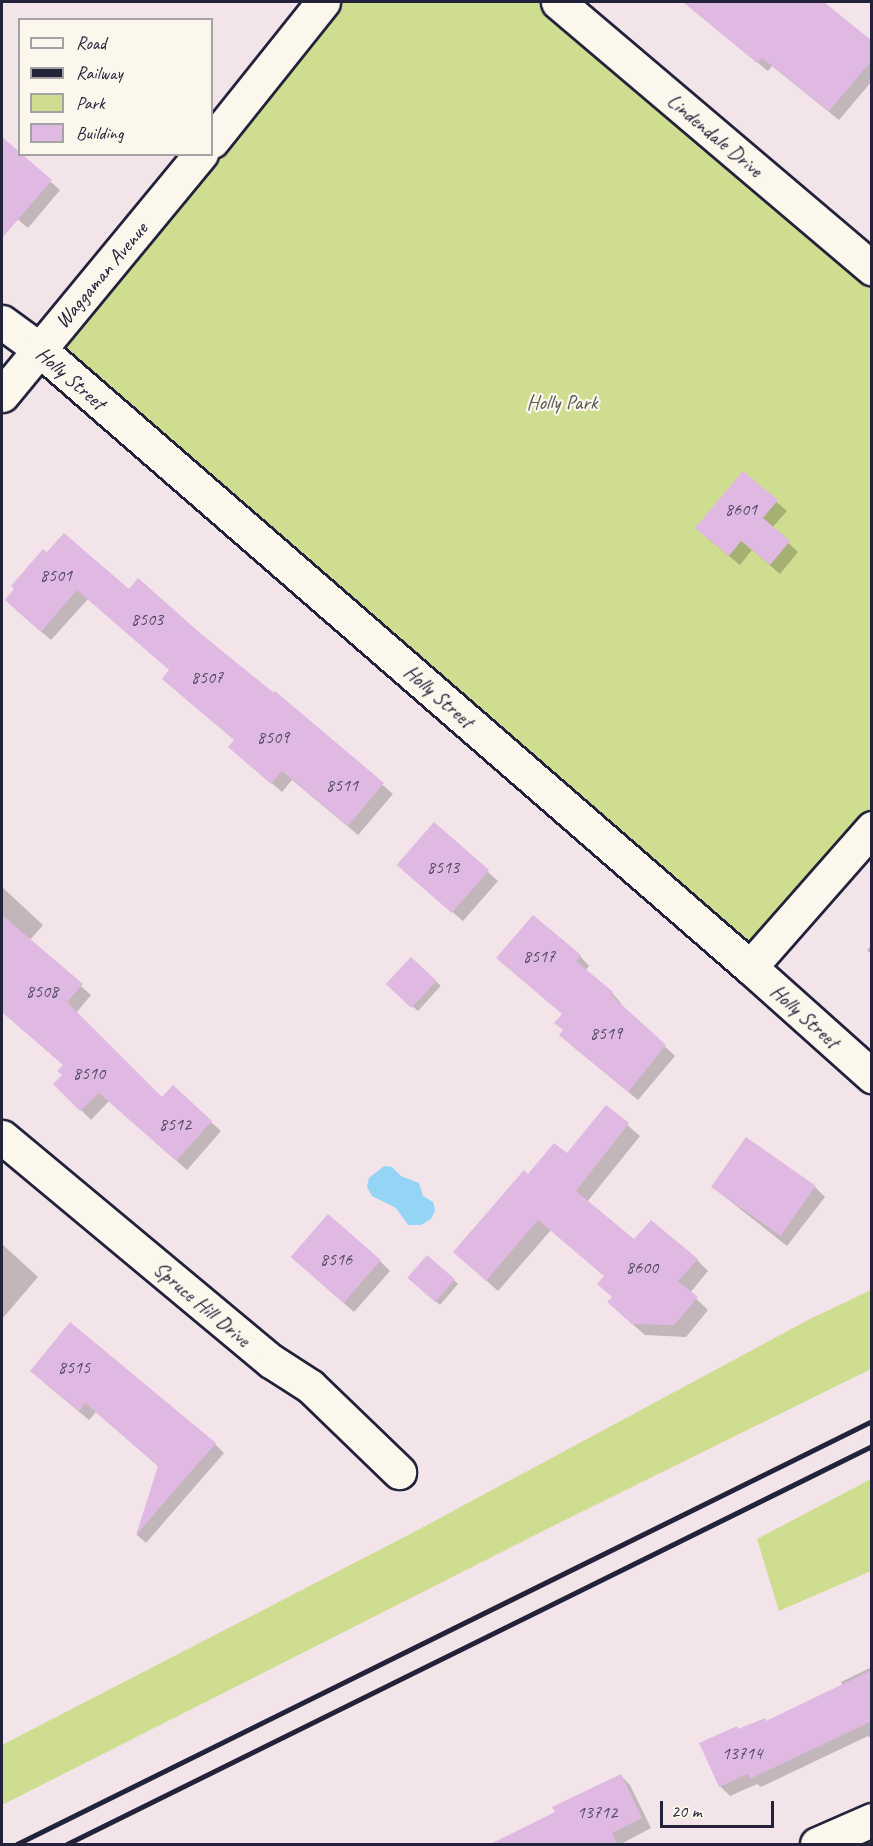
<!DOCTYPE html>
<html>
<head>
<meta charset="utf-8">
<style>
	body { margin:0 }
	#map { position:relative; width:873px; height:1846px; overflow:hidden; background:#f3e4e9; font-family:Caveat,sans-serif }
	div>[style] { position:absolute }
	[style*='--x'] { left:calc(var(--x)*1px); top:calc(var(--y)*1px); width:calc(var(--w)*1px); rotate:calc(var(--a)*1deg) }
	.green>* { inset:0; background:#cfdd90 }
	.water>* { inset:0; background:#94d5f5 }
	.shadow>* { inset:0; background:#0003; transform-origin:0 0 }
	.building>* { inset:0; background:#dfb9e2; transform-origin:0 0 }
	.roads { filter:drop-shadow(2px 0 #22223b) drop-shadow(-2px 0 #22223b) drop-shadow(0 2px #22223b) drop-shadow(0 -2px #22223b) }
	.minor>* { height:33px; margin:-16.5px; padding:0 16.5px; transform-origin:16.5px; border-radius:16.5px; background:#fbf7ec }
	.rail>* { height:4.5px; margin:-2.25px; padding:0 2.25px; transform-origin:2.25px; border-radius:2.25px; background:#22223b }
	span { translate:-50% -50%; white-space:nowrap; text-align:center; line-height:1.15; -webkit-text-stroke:4.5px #fbf7ec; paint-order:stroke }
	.number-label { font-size:18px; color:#514865 }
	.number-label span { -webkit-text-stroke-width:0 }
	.street-label { font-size:21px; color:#22223b }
	.park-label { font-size:21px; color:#565a54 }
	.frame { position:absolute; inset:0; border:3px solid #22223b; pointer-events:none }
	.legend { position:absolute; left:18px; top:18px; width:195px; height:138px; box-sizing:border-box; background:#fbf7ec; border:2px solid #a4a2a5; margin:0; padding:8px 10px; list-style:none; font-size:18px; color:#22223b }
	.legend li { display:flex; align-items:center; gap:12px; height:30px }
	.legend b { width:30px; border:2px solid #a4a2a5 }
	.scale { position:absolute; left:660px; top:1801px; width:114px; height:27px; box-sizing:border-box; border:3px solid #22223b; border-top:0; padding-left:8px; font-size:18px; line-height:21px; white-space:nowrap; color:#22223b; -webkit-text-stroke:4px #fbf7ec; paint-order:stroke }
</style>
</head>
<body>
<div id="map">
	<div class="green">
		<i style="clip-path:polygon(319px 2px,558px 2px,871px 268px,871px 828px,750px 967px,39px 349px)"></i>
		<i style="clip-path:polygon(871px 1290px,871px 1369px,557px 1524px,2px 1805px,2px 1745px,414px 1532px,810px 1319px)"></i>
		<i style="clip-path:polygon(871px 1479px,871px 1571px,779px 1611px,757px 1539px)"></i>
	</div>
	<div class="water">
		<i style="clip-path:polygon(384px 1166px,392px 1167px,401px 1176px,419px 1183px,423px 1196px,433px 1202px,435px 1210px,431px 1219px,421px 1225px,408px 1225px,396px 1208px,372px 1196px,367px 1187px,369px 1178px)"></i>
	</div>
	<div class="shadow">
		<i style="clip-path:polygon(683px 2px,811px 2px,837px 23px,872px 44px,872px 81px,839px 120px,772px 66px,768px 71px)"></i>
		<i style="clip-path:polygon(2px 139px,60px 190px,28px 228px,2px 206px)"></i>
		<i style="clip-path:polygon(743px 473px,787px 511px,772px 528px,798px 552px,780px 574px,752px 550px,740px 565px,707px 538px)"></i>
		<i style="clip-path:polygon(13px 586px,129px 591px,199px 634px,274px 696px,276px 693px,393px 794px,358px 835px,292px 780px,282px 792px,240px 756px,236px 740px,171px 671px,88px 599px,51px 640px,16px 610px,16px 589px)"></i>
		<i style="clip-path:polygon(434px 824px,498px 881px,463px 921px,409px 875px)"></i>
		<i style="clip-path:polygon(2px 887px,43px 925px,29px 941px,91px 995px,76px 1013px,162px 1100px,211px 1122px,221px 1131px,187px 1170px,109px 1101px,91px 1120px,55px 1084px,64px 1076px,64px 1065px,2px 1012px)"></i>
		<i style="clip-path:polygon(872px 945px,872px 955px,867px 950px)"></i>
		<i style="clip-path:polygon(580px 956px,589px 966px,585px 971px,612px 993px,621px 1003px,620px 1005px,675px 1056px,638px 1100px,571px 1045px,565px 1031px,564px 1014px,508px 967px)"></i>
		<i style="left:411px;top:959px;width:40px;height:34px;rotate:42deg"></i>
		<i style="clip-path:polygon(606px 1107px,640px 1136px,587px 1202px,634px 1241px,697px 1260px,708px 1271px,690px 1293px,708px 1310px,686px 1337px,645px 1335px,621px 1314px,605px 1276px,551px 1230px,498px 1291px,467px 1263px,528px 1176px,567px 1156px)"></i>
		<i style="clip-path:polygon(711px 1186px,815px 1187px,825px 1197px,787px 1246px)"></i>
		<i style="clip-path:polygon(2px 1244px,38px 1277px,2px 1319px)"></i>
		<i style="clip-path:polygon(293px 1258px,380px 1261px,390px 1271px,354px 1312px)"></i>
		<i style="clip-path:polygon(454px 1280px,458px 1284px,440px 1305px,414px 1283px)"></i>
		<i style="clip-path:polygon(42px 1381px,215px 1444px,224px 1453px,146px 1543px,137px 1535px,159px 1467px,96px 1412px,89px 1420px)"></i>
		<i style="clip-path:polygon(872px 1667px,872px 1739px,868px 1736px,761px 1787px,757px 1784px,730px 1796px,720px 1786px,739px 1731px,767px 1722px,843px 1686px,841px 1682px)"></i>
		<i style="clip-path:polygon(621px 1776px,630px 1785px,651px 1828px,621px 1844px,492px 1844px,557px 1813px)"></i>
	</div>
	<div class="building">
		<i style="clip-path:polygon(683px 2px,824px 2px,872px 41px,872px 60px,829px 111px,762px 58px,757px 63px)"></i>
		<i style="clip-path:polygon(2px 137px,52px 180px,2px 238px)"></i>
		<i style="clip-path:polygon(743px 471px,778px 500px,763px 518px,790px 541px,770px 565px,741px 541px,729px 556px,695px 528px)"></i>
		<i style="clip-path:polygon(64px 533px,129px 589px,138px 578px,200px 633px,274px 693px,275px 691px,384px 783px,348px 826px,282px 771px,271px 784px,228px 747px,234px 740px,162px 679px,169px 670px,77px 590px,41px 632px,5px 600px,14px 589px,11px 586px,43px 549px,47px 552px)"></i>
		<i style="left:434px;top:822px;width:73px;height:57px;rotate:41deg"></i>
		<i style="clip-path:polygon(2px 915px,83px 984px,67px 1002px,162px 1097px,173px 1085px,212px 1121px,176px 1161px,99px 1093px,80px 1111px,53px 1084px,62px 1075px,57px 1071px,63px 1065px,2px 1012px)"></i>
		<i style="clip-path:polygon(533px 915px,581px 955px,576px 961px,613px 992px,611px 995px,666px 1045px,628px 1092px,559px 1035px,563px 1030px,554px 1023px,562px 1014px,496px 958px)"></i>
		<i style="left:411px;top:957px;width:35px;height:37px;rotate:43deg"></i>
		<i style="clip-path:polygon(606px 1105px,629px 1123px,576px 1191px,634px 1239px,651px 1220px,698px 1259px,678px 1281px,698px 1297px,674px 1325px,632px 1324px,607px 1302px,612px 1297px,597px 1284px,604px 1276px,538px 1220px,486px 1281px,453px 1252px,524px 1170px,528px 1174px,554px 1143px,567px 1153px)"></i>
		<i style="left:746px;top:1137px;width:85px;height:61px;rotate:35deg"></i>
		<i style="left:328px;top:1214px;width:70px;height:57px;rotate:41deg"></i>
		<i style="left:427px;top:1255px;width:37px;height:30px;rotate:41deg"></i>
		<i style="clip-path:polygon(70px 1322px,216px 1443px,136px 1535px,158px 1466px,85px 1403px,79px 1411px,30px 1371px)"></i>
		<i style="clip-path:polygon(872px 1670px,872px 1721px,750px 1779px,748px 1774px,719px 1787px,699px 1743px,737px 1726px,738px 1729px,765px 1718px,766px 1721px)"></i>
		<i style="clip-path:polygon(621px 1774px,642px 1818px,612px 1833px,618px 1845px,488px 1845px,555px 1812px,552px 1807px)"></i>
	</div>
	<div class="roads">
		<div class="minor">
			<i style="--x:558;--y:2;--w:412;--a:40.3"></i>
			<i style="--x:212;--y:141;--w:178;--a:-51.4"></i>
			<i style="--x:2;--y:322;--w:46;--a:36.1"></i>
			<i style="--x:39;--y:349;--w:942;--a:41"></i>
			<i style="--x:750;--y:967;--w:164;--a:41.8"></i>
			<i style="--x:2;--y:395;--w:313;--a:-50.5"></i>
			<i style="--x:750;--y:967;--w:185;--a:-48.7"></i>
			<i style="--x:2;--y:1137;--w:350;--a:39.8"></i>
			<i style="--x:271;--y:1361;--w:46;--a:32.7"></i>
			<i style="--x:310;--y:1386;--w:124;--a:44"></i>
			<i style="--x:817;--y:1844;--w:60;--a:-23.6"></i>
		</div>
	</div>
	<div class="rail">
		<i style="--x:17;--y:1844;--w:954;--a:-26.32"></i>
		<i style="--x:67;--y:1844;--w:898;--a:-26.31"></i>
	</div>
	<div class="number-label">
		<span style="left:741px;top:509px">8601</span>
		<span style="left:56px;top:575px">8501</span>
		<span style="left:147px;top:619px">8503</span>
		<span style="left:207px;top:677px">8507</span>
		<span style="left:273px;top:737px">8509</span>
		<span style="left:342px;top:785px">8511</span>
		<span style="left:443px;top:867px">8513</span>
		<span style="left:539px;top:956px">8517</span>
		<span style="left:42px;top:991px">8508</span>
		<span style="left:606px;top:1033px">8519</span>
		<span style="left:89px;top:1073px">8510</span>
		<span style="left:175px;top:1124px">8512</span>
		<span style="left:336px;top:1259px">8516</span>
		<span style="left:642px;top:1267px">8600</span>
		<span style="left:74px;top:1367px">8515</span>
		<span style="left:742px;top:1753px">13714</span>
		<span style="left:597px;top:1812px">13712</span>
	</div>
	<div class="street-label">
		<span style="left:715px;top:135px;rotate:40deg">Lindendale Drive</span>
		<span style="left:101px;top:275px;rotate:-50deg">Waggaman Avenue</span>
		<span style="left:71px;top:378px;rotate:41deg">Holly Street</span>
		<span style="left:439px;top:696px;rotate:41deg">Holly Street</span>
		<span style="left:805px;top:1016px;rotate:42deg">Holly Street</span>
		<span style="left:202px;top:1304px;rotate:40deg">Spruce Hill Drive</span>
	</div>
	<div class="park-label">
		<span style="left:562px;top:402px">Holly Park</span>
	</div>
	<div class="frame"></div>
	<ul class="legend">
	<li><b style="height:8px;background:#fbf7ec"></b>Road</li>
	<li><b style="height:8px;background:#22223b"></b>Railway</li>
	<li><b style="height:16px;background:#cfdd90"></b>Park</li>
	<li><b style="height:16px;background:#dfb9e2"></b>Building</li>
	</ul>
	<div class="scale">20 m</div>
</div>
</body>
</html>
